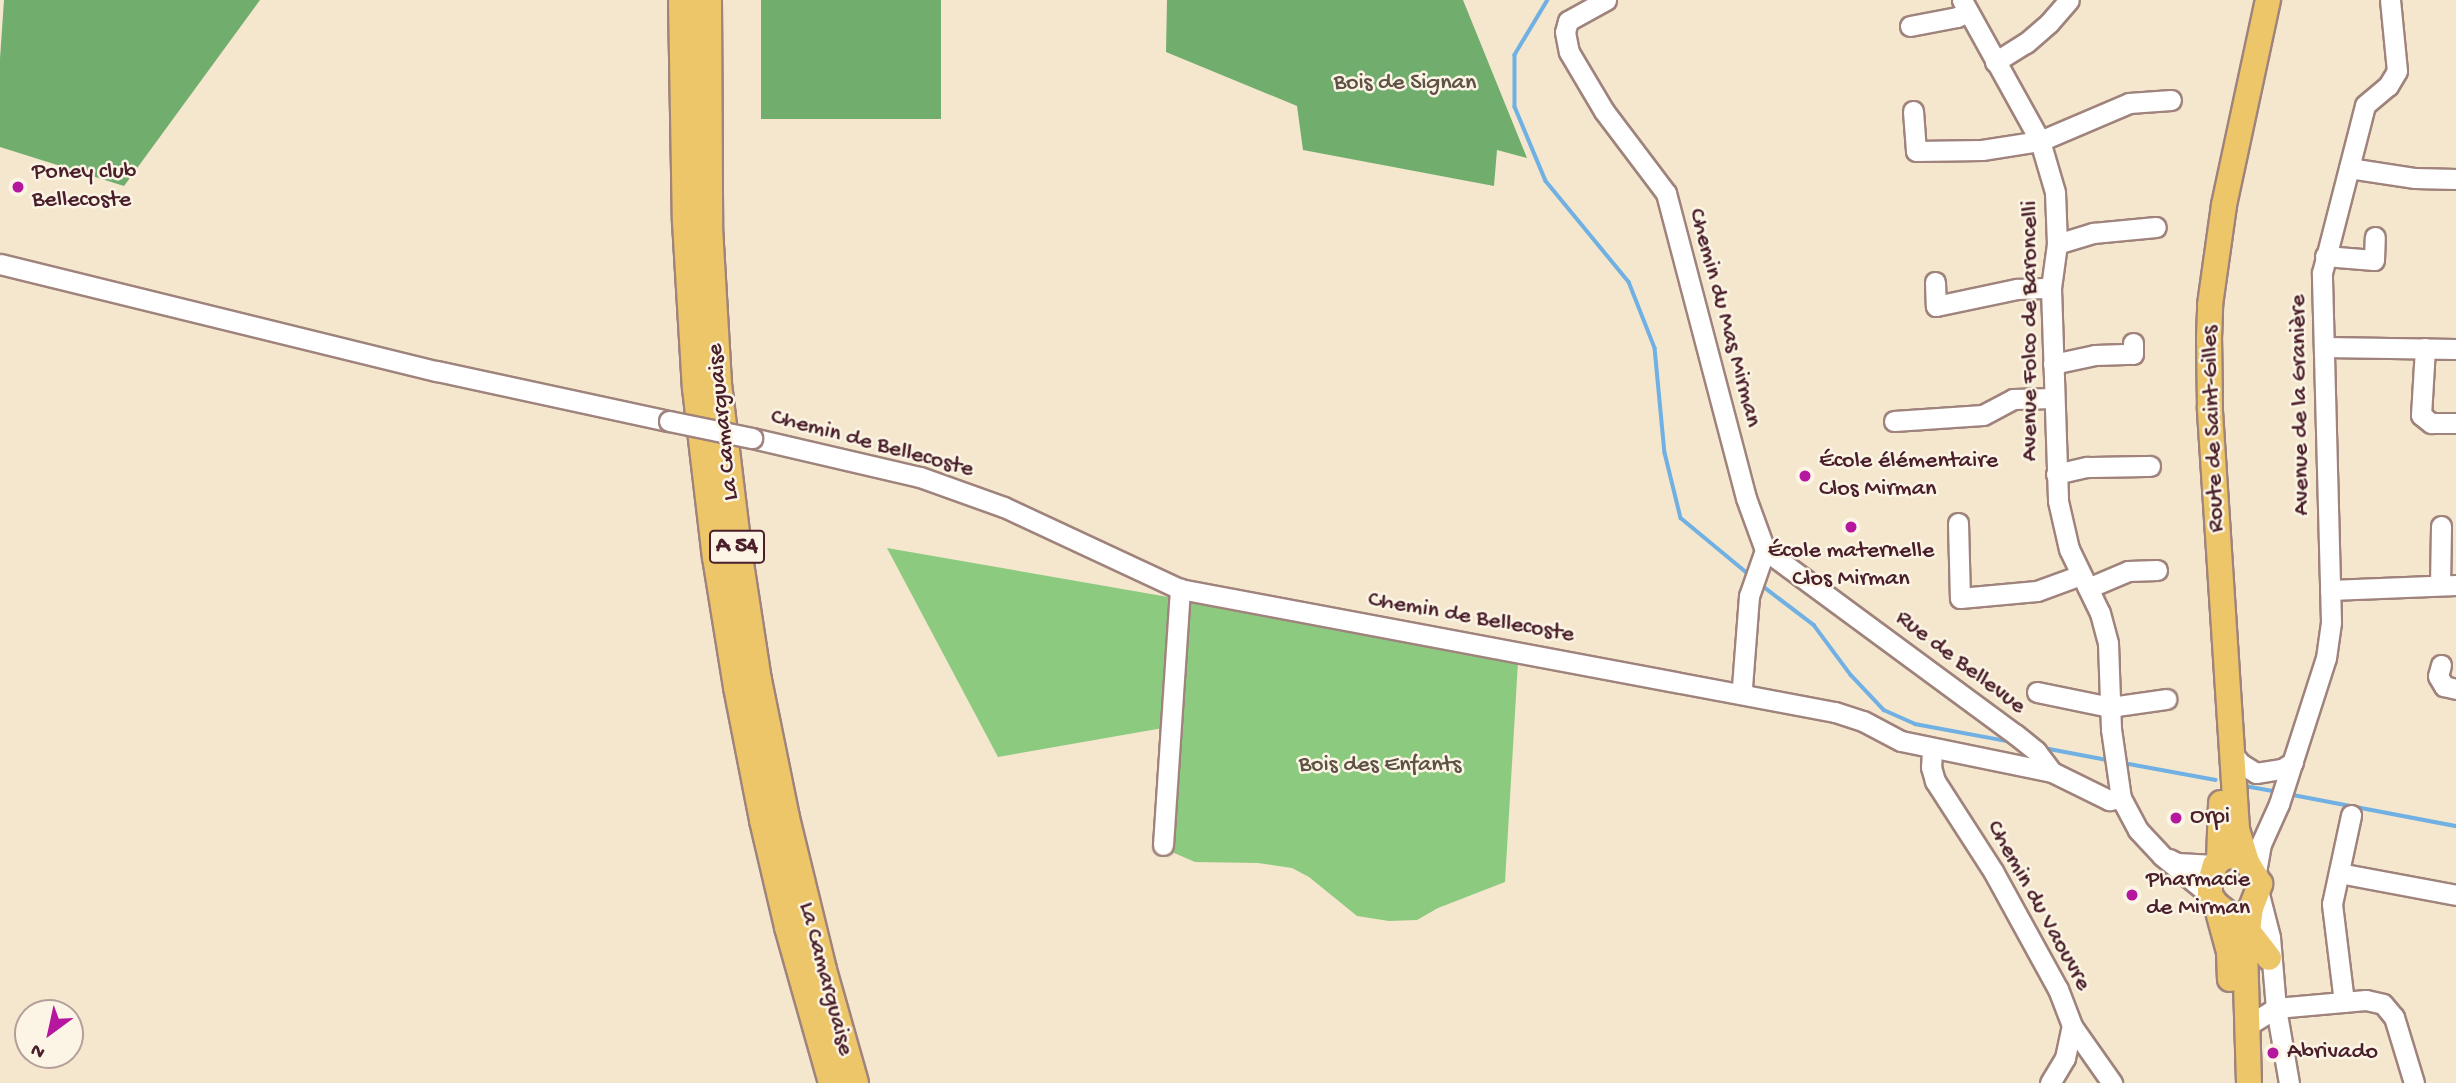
<!DOCTYPE html>
<html>
<head>
<meta charset="utf-8">
<style>
	body { margin:0 }
	#map { position:relative; width:2456px; height:1083px; overflow:hidden; background:#f4e7cd; font-family:"Gochi Hand",sans-serif }
	div>[style] { position:absolute }
	[style*='--x'] { left:calc(var(--x)*1px); top:calc(var(--y)*1px); width:calc(var(--w)*1px); rotate:calc(var(--a)*1deg) }
	.green>* { inset:0; background:#8cca80 }
	.forest>* { inset:0; background:#71ae6e; transform-origin:0 0 }
	.stream>* { height:3.5px; margin:-1.75px; padding:0 1.75px; transform-origin:1.75px; border-radius:1.75px; background:#70b0e3 }
	.roads { filter:drop-shadow(2px 0 #9f837c) drop-shadow(-2px 0 #9f837c) drop-shadow(0 2px #9f837c) drop-shadow(0 -2px #9f837c) }
	.minor>* { height:19px; margin:-9.5px; padding:0 9.5px; transform-origin:9.5px; border-radius:9.5px; background:#fff }
	.major>* { height:24px; margin:-12px; padding:0 12px; transform-origin:12px; border-radius:12px; background:#ecc669 }
	.highway>* { height:28px; margin:-14px; padding:0 14px; transform-origin:14px; border-radius:14px; background:#ecc669 }
	.bridges { filter:drop-shadow(2px 0 #9f837c) drop-shadow(-2px 0 #9f837c) drop-shadow(0 2px #9f837c) drop-shadow(0 -2px #9f837c) }
	.minor-bridge>* { height:19px; margin:-9.5px; padding:0 9.5px; transform-origin:9.5px; border-radius:9.5px; background:#fff }
	.dots>* { width:19px; height:19px; translate:-50% -50%; box-sizing:border-box; border:4px solid #fcf5e5; border-radius:50% }
	span { translate:-50% -50%; white-space:nowrap; text-align:center; line-height:1.15; -webkit-text-stroke:5px #fcf5e5; paint-order:stroke }
	.shield-label span { padding:2px 5px; background:#fcf5e5; border:2px solid; border-radius:5px; -webkit-text-stroke-width:0 }
	.shield-label { font-size:23px; color:#4a1f2b; font-weight:700 }
	.park-label { font-size:24px; color:#5e5244 }
	.poi-label { font-size:24px; color:#4a1f2b }
	.left { translate:0 -50%; text-align:left }
	.street-label { font-size:24px; color:#4a1f2b }
	.north { position:absolute; left:14px; top:999px; width:70px; height:70px; box-sizing:border-box; background:#fcf5e5; border:2px solid #b59f9b; border-radius:50%; rotate:213deg; font-size:19px; font-weight:700; line-height:28px; text-align:center; color:#4a1f2b }
	.north::after { content:''; display:block; margin:auto; width:24px; height:32px; background:#b5179e; clip-path:polygon(50% 0,100% 100%,50% 72%,0 100%) }
</style>
</head>
<body>
<div id="map">
	<div class="green">
		<i style="clip-path:polygon(887px 548px,1174px 598px,1163px 728px,998px 757px)"></i>
		<i style="clip-path:polygon(1181px 597px,1518px 662px,1505px 882px,1438px 908px,1417px 920px,1389px 921px,1357px 916px,1309px 877px,1292px 868px,1258px 863px,1195px 862px,1172px 852px)"></i>
	</div>
	<div class="forest">
		<i style="clip-path:polygon(4px 0,260px 0,124px 186px,0 147px,0 59px)"></i>
		<i style="left:761px;top:0;width:180px;height:119px"></i>
		<i style="clip-path:polygon(1167px 0,1463px 0,1527px 158px,1497px 150px,1494px 186px,1303px 150px,1297px 106px,1166px 52px)"></i>
	</div>
	<div class="stream">
		<i style="--x:1548;--y:0;--w:64;--a:121"></i>
		<i style="--x:1515;--y:55;--w:52;--a:90"></i>
		<i style="--x:1515;--y:107;--w:80;--a:67.3"></i>
		<i style="--x:1546;--y:181;--w:131;--a:50.6"></i>
		<i style="--x:1629;--y:282;--w:71;--a:68.5"></i>
		<i style="--x:1655;--y:348;--w:105;--a:84.6"></i>
		<i style="--x:1665;--y:453;--w:67;--a:76.2"></i>
		<i style="--x:1681;--y:518;--w:85;--a:39.7"></i>
		<i style="--x:1764;--y:587;--w:63;--a:37.2"></i>
		<i style="--x:1814;--y:625;--w:62;--a:53.5"></i>
		<i style="--x:1851;--y:675;--w:48;--a:46.7"></i>
		<i style="--x:1884;--y:710;--w:34;--a:24"></i>
		<i style="--x:1915;--y:724;--w:99;--a:10.5"></i>
		<i style="--x:2044;--y:748;--w:64;--a:10.8"></i>
		<i style="--x:2129;--y:764;--w:88;--a:10.4"></i>
		<i style="--x:2245;--y:786;--w:28;--a:10"></i>
		<i style="--x:2293;--y:795;--w:166;--a:10.8"></i>
	</div>
	<div class="roads">
		<div class="minor">
			<i style="--x:1606;--y:0;--w:43;--a:151.1"></i>
			<i style="--x:1568;--y:21;--w:11;--a:105"></i>
			<i style="--x:1565;--y:32;--w:20;--a:79"></i>
			<i style="--x:1569;--y:52;--w:69;--a:59.3"></i>
			<i style="--x:1604;--y:111;--w:103;--a:52.9"></i>
			<i style="--x:1666;--y:193;--w:315;--a:75.3"></i>
			<i style="--x:1746;--y:498;--w:55;--a:69.9"></i>
			<i style="--x:1765;--y:550;--w:49;--a:109.2"></i>
			<i style="--x:1749;--y:596;--w:92;--a:94.4"></i>
			<i style="--x:1742;--y:688;--w:7;--a:63"></i>
			<i style="--x:1962;--y:0;--w:161;--a:61"></i>
			<i style="--x:2040;--y:141;--w:53;--a:73.6"></i>
			<i style="--x:2055;--y:192;--w:52;--a:87.8"></i>
			<i style="--x:2057;--y:244;--w:44;--a:97.8"></i>
			<i style="--x:2051;--y:288;--w:213;--a:88.1"></i>
			<i style="--x:2058;--y:501;--w:49;--a:77.1"></i>
			<i style="--x:2069;--y:549;--w:71;--a:64.2"></i>
			<i style="--x:2100;--y:613;--w:31;--a:75"></i>
			<i style="--x:2108;--y:643;--w:86;--a:88"></i>
			<i style="--x:2111;--y:729;--w:70;--a:81.8"></i>
			<i style="--x:2121;--y:798;--w:36;--a:62"></i>
			<i style="--x:2138;--y:830;--w:35;--a:47"></i>
			<i style="--x:2162;--y:856;--w:62;--a:39.1"></i>
			<i style="--x:1910;--y:26;--w:48;--a:-10.8"></i>
			<i style="--x:1957;--y:17;--w:11;--a:-27"></i>
			<i style="--x:1995;--y:62;--w:36;--a:-32"></i>
			<i style="--x:2026;--y:43;--w:30;--a:-41"></i>
			<i style="--x:2049;--y:23;--w:30;--a:-49"></i>
			<i style="--x:1913;--y:111;--w:40;--a:85.7"></i>
			<i style="--x:1916;--y:151;--w:66;--a:-0.9"></i>
			<i style="--x:1982;--y:150;--w:59;--a:-8.8"></i>
			<i style="--x:2040;--y:141;--w:97;--a:-23.1"></i>
			<i style="--x:2129;--y:103;--w:42;--a:-4.1"></i>
			<i style="--x:2349;--y:168;--w:67;--a:8.6"></i>
			<i style="--x:2415;--y:178;--w:41;--a:1.4"></i>
			<i style="--x:2057;--y:244;--w:38;--a:-17"></i>
			<i style="--x:2093;--y:233;--w:63;--a:-5.4"></i>
			<i style="--x:2325;--y:256;--w:49;--a:4.7"></i>
			<i style="--x:2374;--y:260;--w:23;--a:-88"></i>
			<i style="--x:0;--y:264;--w:450;--a:13.8"></i>
			<i style="--x:437;--y:371;--w:237;--a:12.2"></i>
			<i style="--x:1935;--y:282;--w:24;--a:88"></i>
			<i style="--x:1936;--y:306;--w:83;--a:-11.9"></i>
			<i style="--x:2017;--y:289;--w:34;--a:-2"></i>
			<i style="--x:2324;--y:347;--w:132;--a:0.9"></i>
			<i style="--x:2425;--y:348;--w:67;--a:93.4"></i>
			<i style="--x:2421;--y:415;--w:13;--a:39"></i>
			<i style="--x:2431;--y:423;--w:25;--a:0"></i>
			<i style="--x:2053;--y:364;--w:43;--a:-12.1"></i>
			<i style="--x:2095;--y:355;--w:38;--a:-2"></i>
			<i style="--x:2133;--y:354;--w:11;--a:-90"></i>
			<i style="--x:1894;--y:421;--w:89;--a:-3.9"></i>
			<i style="--x:1983;--y:415;--w:34;--a:-28"></i>
			<i style="--x:2013;--y:399;--w:41;--a:-1.4"></i>
			<i style="--x:752;--y:438;--w:172;--a:13.1"></i>
			<i style="--x:920;--y:477;--w:89;--a:19.7"></i>
			<i style="--x:1004;--y:507;--w:194;--a:25"></i>
			<i style="--x:1180;--y:589;--w:666;--a:10.64"></i>
			<i style="--x:1835;--y:712;--w:29;--a:18"></i>
			<i style="--x:1863;--y:721;--w:43;--a:27.8"></i>
			<i style="--x:1901;--y:741;--w:154;--a:11.6"></i>
			<i style="--x:2052;--y:772;--w:64;--a:26.2"></i>
			<i style="--x:2109;--y:800;--w:12;--a:-9"></i>
			<i style="--x:2056;--y:474;--w:32;--a:-13"></i>
			<i style="--x:2087;--y:467;--w:63;--a:-0.9"></i>
			<i style="--x:1958;--y:523;--w:75;--a:88.5"></i>
			<i style="--x:1960;--y:598;--w:77;--a:-5.2"></i>
			<i style="--x:2037;--y:591;--w:47;--a:-20"></i>
			<i style="--x:1765;--y:550;--w:310;--a:36.4"></i>
			<i style="--x:2015;--y:734;--w:27;--a:39"></i>
			<i style="--x:2036;--y:751;--w:26;--a:53"></i>
			<i style="--x:2440;--y:585;--w:59;--a:-89"></i>
			<i style="--x:2088;--y:588;--w:43;--a:-23"></i>
			<i style="--x:2128;--y:571;--w:29;--a:-2"></i>
			<i style="--x:2330;--y:590;--w:126;--a:-2.3"></i>
			<i style="--x:2441;--y:665;--w:11;--a:105"></i>
			<i style="--x:2438;--y:676;--w:12;--a:59"></i>
			<i style="--x:2444;--y:686;--w:12;--a:14"></i>
			<i style="--x:2037;--y:692;--w:75;--a:11.6"></i>
			<i style="--x:2110;--y:707;--w:57;--a:-8.1"></i>
			<i style="--x:1932;--y:750;--w:17;--a:93"></i>
			<i style="--x:1931;--y:767;--w:15;--a:74"></i>
			<i style="--x:1935;--y:781;--w:107;--a:57.2"></i>
			<i style="--x:1993;--y:871;--w:135;--a:61.2"></i>
			<i style="--x:2058;--y:989;--w:40;--a:69"></i>
			<i style="--x:2072;--y:1026;--w:70;--a:54.9"></i>
			<i style="--x:2232;--y:753;--w:13;--a:51"></i>
			<i style="--x:2240;--y:763;--w:19;--a:32"></i>
			<i style="--x:2256;--y:773;--w:26;--a:-9"></i>
			<i style="--x:2282;--y:769;--w:13;--a:-32"></i>
			<i style="--x:1163;--y:845;--w:257;--a:-86.2"></i>
			<i style="--x:2169;--y:859;--w:9;--a:27"></i>
			<i style="--x:2177;--y:863;--w:38;--a:3"></i>
			<i style="--x:2256;--y:872;--w:28;--a:-80"></i>
			<i style="--x:2261;--y:844;--w:44;--a:-65.8"></i>
			<i style="--x:2279;--y:804;--w:153;--a:-72.2"></i>
			<i style="--x:2326;--y:658;--w:36;--a:-82"></i>
			<i style="--x:2331;--y:622;--w:349;--a:-91.5"></i>
			<i style="--x:2322;--y:273;--w:173;--a:-75.6"></i>
			<i style="--x:2365;--y:105;--w:30;--a:-40"></i>
			<i style="--x:2388;--y:86;--w:17;--a:-59"></i>
			<i style="--x:2397;--y:71;--w:71;--a:-95.6"></i>
			<i style="--x:2339;--y:873;--w:119;--a:10.6"></i>
			<i style="--x:2259;--y:894;--w:44;--a:75.7"></i>
			<i style="--x:2270;--y:937;--w:71;--a:85.2"></i>
			<i style="--x:2276;--y:1008;--w:76;--a:80.2"></i>
			<i style="--x:2344;--y:1002;--w:99;--a:-97"></i>
			<i style="--x:2332;--y:904;--w:91;--a:-77.9"></i>
			<i style="--x:2247;--y:1026;--w:34;--a:-32"></i>
			<i style="--x:2276;--y:1008;--w:90;--a:-5.1"></i>
			<i style="--x:2366;--y:1000;--w:17;--a:13"></i>
			<i style="--x:2383;--y:1004;--w:17;--a:50"></i>
			<i style="--x:2394;--y:1017;--w:69;--a:73.1"></i>
			<i style="--x:2050;--y:1083;--w:29;--a:-59"></i>
			<i style="--x:2065;--y:1058;--w:33;--a:-78"></i>
		</div>
		<div class="major">
			<i style="--x:2219;--y:861;--w:58;--a:-88"></i>
			<i style="--x:2247;--y:862;--w:34;--a:-107"></i>
			<i style="--x:2237;--y:829;--w:423;--a:-93.7"></i>
			<i style="--x:2210;--y:407;--w:68;--a:-90.8"></i>
			<i style="--x:2209;--y:339;--w:34;--a:-88"></i>
			<i style="--x:2210;--y:305;--w:101;--a:-82"></i>
			<i style="--x:2224;--y:205;--w:210;--a:-77.9"></i>
			<i style="--x:2216;--y:904;--w:50;--a:74.8"></i>
			<i style="--x:2229;--y:952;--w:27;--a:88"></i>
			<i style="--x:2249;--y:1083;--w:132;--a:-91.7"></i>
			<i style="--x:2245;--y:951;--w:20;--a:-81"></i>
			<i style="--x:2248;--y:931;--w:23;--a:-83"></i>
			<i style="--x:2251;--y:908;--w:26;--a:-69"></i>
			<i style="--x:2260;--y:884;--w:26;--a:-121"></i>
			<i style="--x:2247;--y:862;--w:11;--a:-146"></i>
			<i style="--x:2238;--y:856;--w:16;--a:176"></i>
			<i style="--x:2222;--y:857;--w:11;--a:131"></i>
			<i style="--x:2215;--y:865;--w:17;--a:107"></i>
			<i style="--x:2210;--y:881;--w:14;--a:90"></i>
			<i style="--x:2210;--y:895;--w:11;--a:56"></i>
			<i style="--x:2216;--y:904;--w:29;--a:38"></i>
			<i style="--x:2239;--y:922;--w:13;--a:45"></i>
			<i style="--x:2248;--y:931;--w:34;--a:52"></i>
		</div>
		<div class="highway">
			<i style="--x:683;--y:0;--w:222;--a:89"></i>
			<i style="--x:687;--y:222;--w:166;--a:86.6"></i>
			<i style="--x:697;--y:388;--w:170;--a:83.3"></i>
			<i style="--x:717;--y:557;--w:132;--a:80.8"></i>
			<i style="--x:738;--y:687;--w:136;--a:78.9"></i>
			<i style="--x:764;--y:820;--w:110;--a:76.8"></i>
			<i style="--x:789;--y:927;--w:162;--a:74.2"></i>
			<i style="--x:707;--y:0;--w:227;--a:89.7"></i>
			<i style="--x:708;--y:227;--w:157;--a:86.7"></i>
			<i style="--x:717;--y:384;--w:167;--a:83.1"></i>
			<i style="--x:737;--y:550;--w:132;--a:81.3"></i>
			<i style="--x:757;--y:680;--w:141;--a:78.5"></i>
			<i style="--x:785;--y:818;--w:156;--a:76.3"></i>
			<i style="--x:822;--y:970;--w:117;--a:74.2"></i>
		</div>
	</div>
	<div class="bridges">
		<div class="minor-bridge">
			<i style="--x:669;--y:421;--w:85;--a:11.6"></i>
		</div>
	</div>
	<div class="dots">
		<i style="left:18px;top:187px;background:#b5179e"></i>
		<i style="left:1805px;top:476px;background:#b5179e"></i>
		<i style="left:1851px;top:527px;background:#b5179e"></i>
		<i style="left:2176px;top:818px;background:#b5179e"></i>
		<i style="left:2132px;top:895px;background:#b5179e"></i>
		<i style="left:2273px;top:1053px;background:#b5179e"></i>
	</div>
	<div class="shield-label">
		<span style="left:737px;top:547px">A 54</span>
	</div>
	<div class="park-label">
		<span style="left:1405px;top:84px">Bois de Signan</span>
		<span style="left:1380px;top:766px">Bois des Enfants</span>
	</div>
	<div class="poi-label">
		<span class="left" style="left:32px;top:187px">Poney club<br>Bellecoste</span>
		<span class="left" style="left:1819px;top:476px">École élémentaire<br>Clos Mirman</span>
		<span style="left:1851px;top:566px">École maternelle<br>Clos Mirman</span>
		<span class="left" style="left:2190px;top:818px">Orpi</span>
		<span class="left" style="left:2146px;top:895px">Pharmacie<br>de Mirman</span>
		<span class="left" style="left:2287px;top:1053px">Abrivado</span>
	</div>
	<div class="street-label">
		<span style="left:1724px;top:318px;rotate:75deg">Chemin du Mas Mirman</span>
		<span style="left:2031px;top:331px;rotate:-90deg">Avenue Folco de Baroncelli</span>
		<span style="left:2301px;top:405px;rotate:-91deg">Avenue de la Granière</span>
		<span style="left:724px;top:422px;rotate:-96deg">La Camarguaise</span>
		<span style="left:2214px;top:429px;rotate:-92deg">Route de Saint-Gilles</span>
		<span style="left:872px;top:444px;rotate:15deg">Chemin de Bellecoste</span>
		<span style="left:1471px;top:618px;rotate:10deg">Chemin de Bellecoste</span>
		<span style="left:1960px;top:663px;rotate:37deg">Rue de Bellevue</span>
		<span style="left:2038px;top:906px;rotate:61deg">Chemin du Vaouvre</span>
		<span style="left:825px;top:979px;rotate:75deg">La Camarguaise</span>
	</div>
	<div class="north">N</div>
</div>
</body>
</html>
